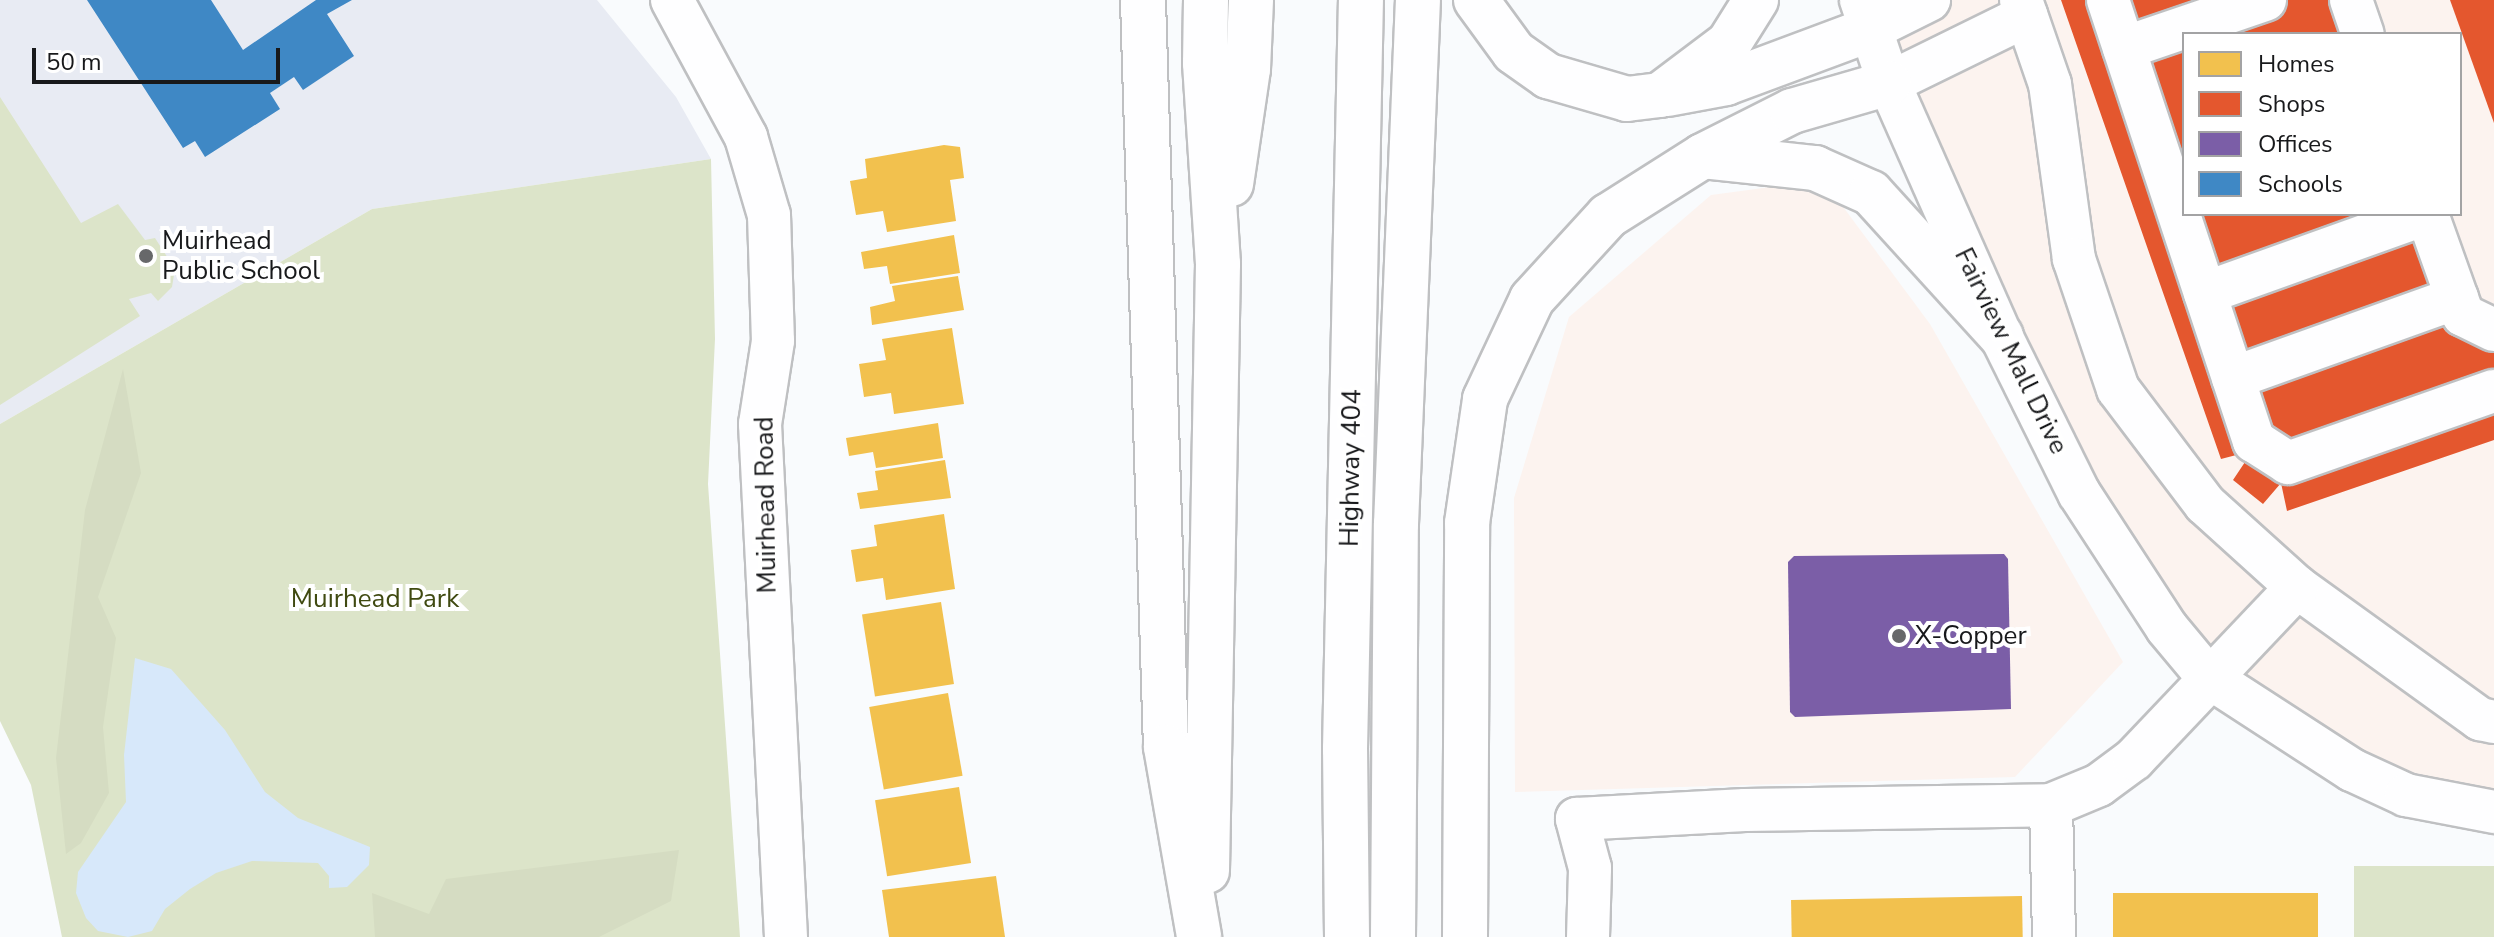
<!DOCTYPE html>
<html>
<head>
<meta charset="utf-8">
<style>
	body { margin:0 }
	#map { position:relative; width:2494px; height:937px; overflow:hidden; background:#f9fbfd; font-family:"Nunito Sans",sans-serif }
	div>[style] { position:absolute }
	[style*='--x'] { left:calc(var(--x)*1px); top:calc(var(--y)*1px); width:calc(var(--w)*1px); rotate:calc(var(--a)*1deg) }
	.commercial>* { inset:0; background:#fcf3ef }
	.built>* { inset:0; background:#e8ebf3 }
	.green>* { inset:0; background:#dce4c9; transform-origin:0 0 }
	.forest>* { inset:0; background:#d5dcc2 }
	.water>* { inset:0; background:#d7e8fa }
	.homes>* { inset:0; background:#f2c14e; transform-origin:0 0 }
	.shops>* { inset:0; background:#e4572e }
	.offices>* { inset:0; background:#7b5ea7 }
	.schools>* { inset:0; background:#3f88c5 }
	.roads { filter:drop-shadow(2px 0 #bfc0c2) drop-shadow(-2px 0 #bfc0c2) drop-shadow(0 2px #bfc0c2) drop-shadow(0 -2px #bfc0c2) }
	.minor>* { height:42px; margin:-21px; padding:0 21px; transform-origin:21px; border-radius:21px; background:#fefeff }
	.highway>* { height:44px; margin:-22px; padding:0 22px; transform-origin:22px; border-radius:22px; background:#fefeff }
	.dots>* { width:22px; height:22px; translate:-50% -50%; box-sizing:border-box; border:4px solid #fff; border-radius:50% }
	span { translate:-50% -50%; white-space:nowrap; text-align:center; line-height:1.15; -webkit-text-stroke:8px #fff; paint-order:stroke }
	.poi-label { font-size:26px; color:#18191b }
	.left { translate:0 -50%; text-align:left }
	.street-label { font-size:26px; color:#18191b }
	.park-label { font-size:26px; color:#404a11 }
	.legend { position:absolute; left:2182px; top:32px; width:280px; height:184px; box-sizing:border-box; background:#fff; border:2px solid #a3a3a4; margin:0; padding:10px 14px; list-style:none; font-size:24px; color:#18191b }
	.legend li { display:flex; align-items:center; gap:16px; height:40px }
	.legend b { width:40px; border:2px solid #a3a3a4 }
	.scale { position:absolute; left:32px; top:48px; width:248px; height:36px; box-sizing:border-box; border:4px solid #18191b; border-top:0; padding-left:10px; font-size:24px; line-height:28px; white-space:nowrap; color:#18191b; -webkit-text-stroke:6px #fff; paint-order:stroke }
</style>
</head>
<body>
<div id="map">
	<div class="commercial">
		<i style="clip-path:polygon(evenodd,1861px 0,2494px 0,2494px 812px,2246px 704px,2121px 559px,1861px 0,2184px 34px,2460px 34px,2460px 214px,2184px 214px,2184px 34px)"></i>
		<i style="clip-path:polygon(1793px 184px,1841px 204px,1930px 324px,2123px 662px,2015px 777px,1515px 792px,1514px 498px,1569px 317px,1711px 195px)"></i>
	</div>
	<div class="built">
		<i style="clip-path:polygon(0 0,597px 0,676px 97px,711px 159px,372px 209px,0 424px)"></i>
	</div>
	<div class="green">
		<i style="clip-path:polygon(0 97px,81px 223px,118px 204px,145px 240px,155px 238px,175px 269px,172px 287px,158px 301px,151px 293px,129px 299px,140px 316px,0 405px)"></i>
		<i style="clip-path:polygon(711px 159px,715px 339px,708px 484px,740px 937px,62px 937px,31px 785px,0 721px,0 424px,372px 209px)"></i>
		<i style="left:2354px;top:866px;width:140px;height:71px"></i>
	</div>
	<div class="forest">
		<i style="clip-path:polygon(123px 369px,141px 473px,98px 597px,116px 638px,103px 727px,109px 793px,81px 843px,66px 854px,56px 758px,85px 510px)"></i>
		<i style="clip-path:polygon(679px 850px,671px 901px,599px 937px,375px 937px,372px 893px,429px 914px,446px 879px)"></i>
	</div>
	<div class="water">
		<i style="clip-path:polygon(135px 658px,171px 669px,225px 730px,265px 792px,298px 818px,370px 847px,369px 865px,347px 887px,329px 888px,329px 876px,318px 863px,252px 861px,216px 873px,190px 889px,165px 909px,152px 931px,128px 937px,98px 931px,86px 918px,76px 893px,78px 872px,126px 802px,124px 755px)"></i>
	</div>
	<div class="homes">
		<i style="clip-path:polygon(944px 145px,960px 147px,964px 178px,950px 180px,956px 221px,887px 232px,883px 211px,856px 215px,850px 181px,867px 178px,865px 159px)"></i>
		<i style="clip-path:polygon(954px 235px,960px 273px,890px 284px,887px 266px,864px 269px,861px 252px)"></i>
		<i style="clip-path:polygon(958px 276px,964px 310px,872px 325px,870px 307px,895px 301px,892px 286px)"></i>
		<i style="clip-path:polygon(952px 328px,964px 404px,894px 414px,891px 393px,864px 397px,859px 364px,886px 360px,882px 339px)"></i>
		<i style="clip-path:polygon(938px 423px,943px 458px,876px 468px,873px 452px,849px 456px,846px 438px)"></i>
		<i style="clip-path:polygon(945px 460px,951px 498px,860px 509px,857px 493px,878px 490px,875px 471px)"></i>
		<i style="clip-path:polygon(944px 514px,955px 589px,886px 600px,883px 578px,856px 582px,851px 550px,877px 546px,874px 525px)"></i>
		<i style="left:941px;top:602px;width:83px;height:80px;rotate:81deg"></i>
		<i style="left:948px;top:693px;width:84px;height:80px;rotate:80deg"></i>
		<i style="left:959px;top:787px;width:77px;height:85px;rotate:81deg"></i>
		<i style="clip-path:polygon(996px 876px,1005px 937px,889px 937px,882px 890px)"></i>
		<i style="left:2318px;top:893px;width:44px;height:205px;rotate:90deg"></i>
		<i style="left:2022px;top:896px;width:41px;height:231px;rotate:89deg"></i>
	</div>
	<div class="shops">
		<i style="clip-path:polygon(2061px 0,2361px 0,2374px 34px,2184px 34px,2184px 214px,2445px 214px,2494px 339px,2494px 440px,2287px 511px,2281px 483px,2263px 504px,2233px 480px,2247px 459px,2244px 453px,2221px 459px)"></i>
		<i style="clip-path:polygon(2450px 0,2494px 0,2494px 123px)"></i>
	</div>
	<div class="offices">
		<i style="clip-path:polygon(2004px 554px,2008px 559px,2011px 709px,1795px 717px,1790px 712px,1788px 562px,1794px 556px)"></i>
	</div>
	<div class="schools">
		<i style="clip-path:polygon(87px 0,211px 0,243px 50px,316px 0,352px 0,327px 14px,354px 56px,303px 90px,294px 77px,270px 93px,280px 109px,205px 157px,195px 141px,183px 148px)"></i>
	</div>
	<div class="roads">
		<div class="minor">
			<i style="--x:672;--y:0;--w:156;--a:61.6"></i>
			<i style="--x:746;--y:137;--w:81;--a:73.6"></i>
			<i style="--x:769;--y:215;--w:126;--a:88.2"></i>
			<i style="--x:773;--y:341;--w:84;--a:98.9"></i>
			<i style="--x:760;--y:424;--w:514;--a:87.1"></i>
			<i style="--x:1861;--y:0;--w:88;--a:71.4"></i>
			<i style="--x:1889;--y:83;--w:277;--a:66.1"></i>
			<i style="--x:2001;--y:336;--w:175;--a:63.6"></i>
			<i style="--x:2079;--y:493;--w:161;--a:56.9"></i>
			<i style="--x:2167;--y:628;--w:62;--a:50.2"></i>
			<i style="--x:2207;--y:676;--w:173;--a:33"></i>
			<i style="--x:2352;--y:770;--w:60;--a:24.8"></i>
			<i style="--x:2406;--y:795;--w:90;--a:10.9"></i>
			<i style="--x:2021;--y:0;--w:89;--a:71"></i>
			<i style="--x:2050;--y:84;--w:177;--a:82.2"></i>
			<i style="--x:2074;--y:259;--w:137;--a:71.3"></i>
			<i style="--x:2118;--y:389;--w:144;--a:52.9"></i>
			<i style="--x:2205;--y:504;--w:124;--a:42.1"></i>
			<i style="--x:2297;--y:587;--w:226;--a:35.8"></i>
			<i style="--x:2480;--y:719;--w:14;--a:12"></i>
			<i style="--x:2108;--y:0;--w:465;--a:71.7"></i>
			<i style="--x:2254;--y:441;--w:40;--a:32.9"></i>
			<i style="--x:2288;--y:463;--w:218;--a:-19.3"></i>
			<i style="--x:2351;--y:0;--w:36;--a:71"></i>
			<i style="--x:1871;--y:29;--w:65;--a:-26.6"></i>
			<i style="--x:2124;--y:48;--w:149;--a:-18.8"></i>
			<i style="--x:1889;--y:83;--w:153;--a:-26.1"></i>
			<i style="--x:2427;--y:214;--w:107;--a:70.4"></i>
			<i style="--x:2463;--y:315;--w:34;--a:26"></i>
			<i style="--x:2205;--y:293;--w:235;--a:-19.7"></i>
			<i style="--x:2233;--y:378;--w:238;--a:-19.7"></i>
			<i style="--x:2051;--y:805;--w:132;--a:88.7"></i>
			<i style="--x:1588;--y:937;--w:69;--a:-88.3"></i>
			<i style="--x:1590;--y:868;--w:51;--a:-104.9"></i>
			<i style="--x:1577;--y:819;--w:168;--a:-3.1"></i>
			<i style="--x:1745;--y:810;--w:306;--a:-0.9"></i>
			<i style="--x:2051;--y:805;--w:52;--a:-22.6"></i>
			<i style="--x:2099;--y:785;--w:44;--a:-36.6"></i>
			<i style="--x:2134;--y:759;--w:237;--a:-46.5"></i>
		</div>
		<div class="highway">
			<i style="--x:1143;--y:0;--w:747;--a:88.24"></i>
			<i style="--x:1166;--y:747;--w:193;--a:80.1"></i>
			<i style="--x:1206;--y:0;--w:63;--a:90.9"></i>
			<i style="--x:1205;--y:63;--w:201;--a:86.3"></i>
			<i style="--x:1218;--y:264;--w:607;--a:91.04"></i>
			<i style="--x:1476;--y:0;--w:64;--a:53.8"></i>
			<i style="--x:1514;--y:52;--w:42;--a:35.2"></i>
			<i style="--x:1548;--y:76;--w:82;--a:16.2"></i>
			<i style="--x:1627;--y:99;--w:33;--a:-7"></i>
			<i style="--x:1660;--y:95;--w:86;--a:-37"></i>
			<i style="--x:1729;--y:43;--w:51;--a:-57.9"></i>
			<i style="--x:1668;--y:94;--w:59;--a:-10.7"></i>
			<i style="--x:1726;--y:83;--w:155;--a:-20.4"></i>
			<i style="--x:1703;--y:156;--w:113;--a:6.1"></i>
			<i style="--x:1815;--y:168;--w:61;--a:24.1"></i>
			<i style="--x:1871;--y:193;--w:193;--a:47.7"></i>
			<i style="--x:1231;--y:184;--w:116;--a:-81.6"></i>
			<i style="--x:1248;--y:69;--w:69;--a:-87.5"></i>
			<i style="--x:1347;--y:937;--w:188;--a:-90.6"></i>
			<i style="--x:1345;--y:749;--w:749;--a:-88.78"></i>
			<i style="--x:1393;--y:937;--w:413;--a:-89.6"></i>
			<i style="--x:1396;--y:524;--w:524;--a:-87.6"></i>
			<i style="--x:1465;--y:937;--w:414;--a:-89.7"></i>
			<i style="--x:1467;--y:523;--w:125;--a:-81.7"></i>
			<i style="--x:1485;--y:399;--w:110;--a:-64.8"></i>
			<i style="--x:1532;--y:299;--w:113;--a:-47.5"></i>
			<i style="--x:1608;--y:216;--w:112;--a:-32.3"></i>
			<i style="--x:1703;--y:156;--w:100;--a:-26.8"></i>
			<i style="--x:1792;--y:111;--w:101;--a:-16.1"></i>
		</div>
	</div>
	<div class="dots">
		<i style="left:146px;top:256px;background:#67686a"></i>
		<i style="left:1899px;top:636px;background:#67686a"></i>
	</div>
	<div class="poi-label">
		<span class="left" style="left:162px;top:256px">Muirhead<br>Public School</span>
		<span class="left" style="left:1915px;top:636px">X-Copper</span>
	</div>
	<div class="street-label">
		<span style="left:2011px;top:351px;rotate:64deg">Fairview Mall Drive</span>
		<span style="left:1351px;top:468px;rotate:-89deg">Highway 404</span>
		<span style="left:766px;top:505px;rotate:-91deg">Muirhead Road</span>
	</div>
	<div class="park-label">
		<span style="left:375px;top:599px">Muirhead Park</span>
	</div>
	<ul class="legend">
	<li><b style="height:22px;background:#f2c14e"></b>Homes</li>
	<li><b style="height:22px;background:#e4572e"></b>Shops</li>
	<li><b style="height:22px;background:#7b5ea7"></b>Offices</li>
	<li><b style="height:22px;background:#3f88c5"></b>Schools</li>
	</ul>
	<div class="scale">50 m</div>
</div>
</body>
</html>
